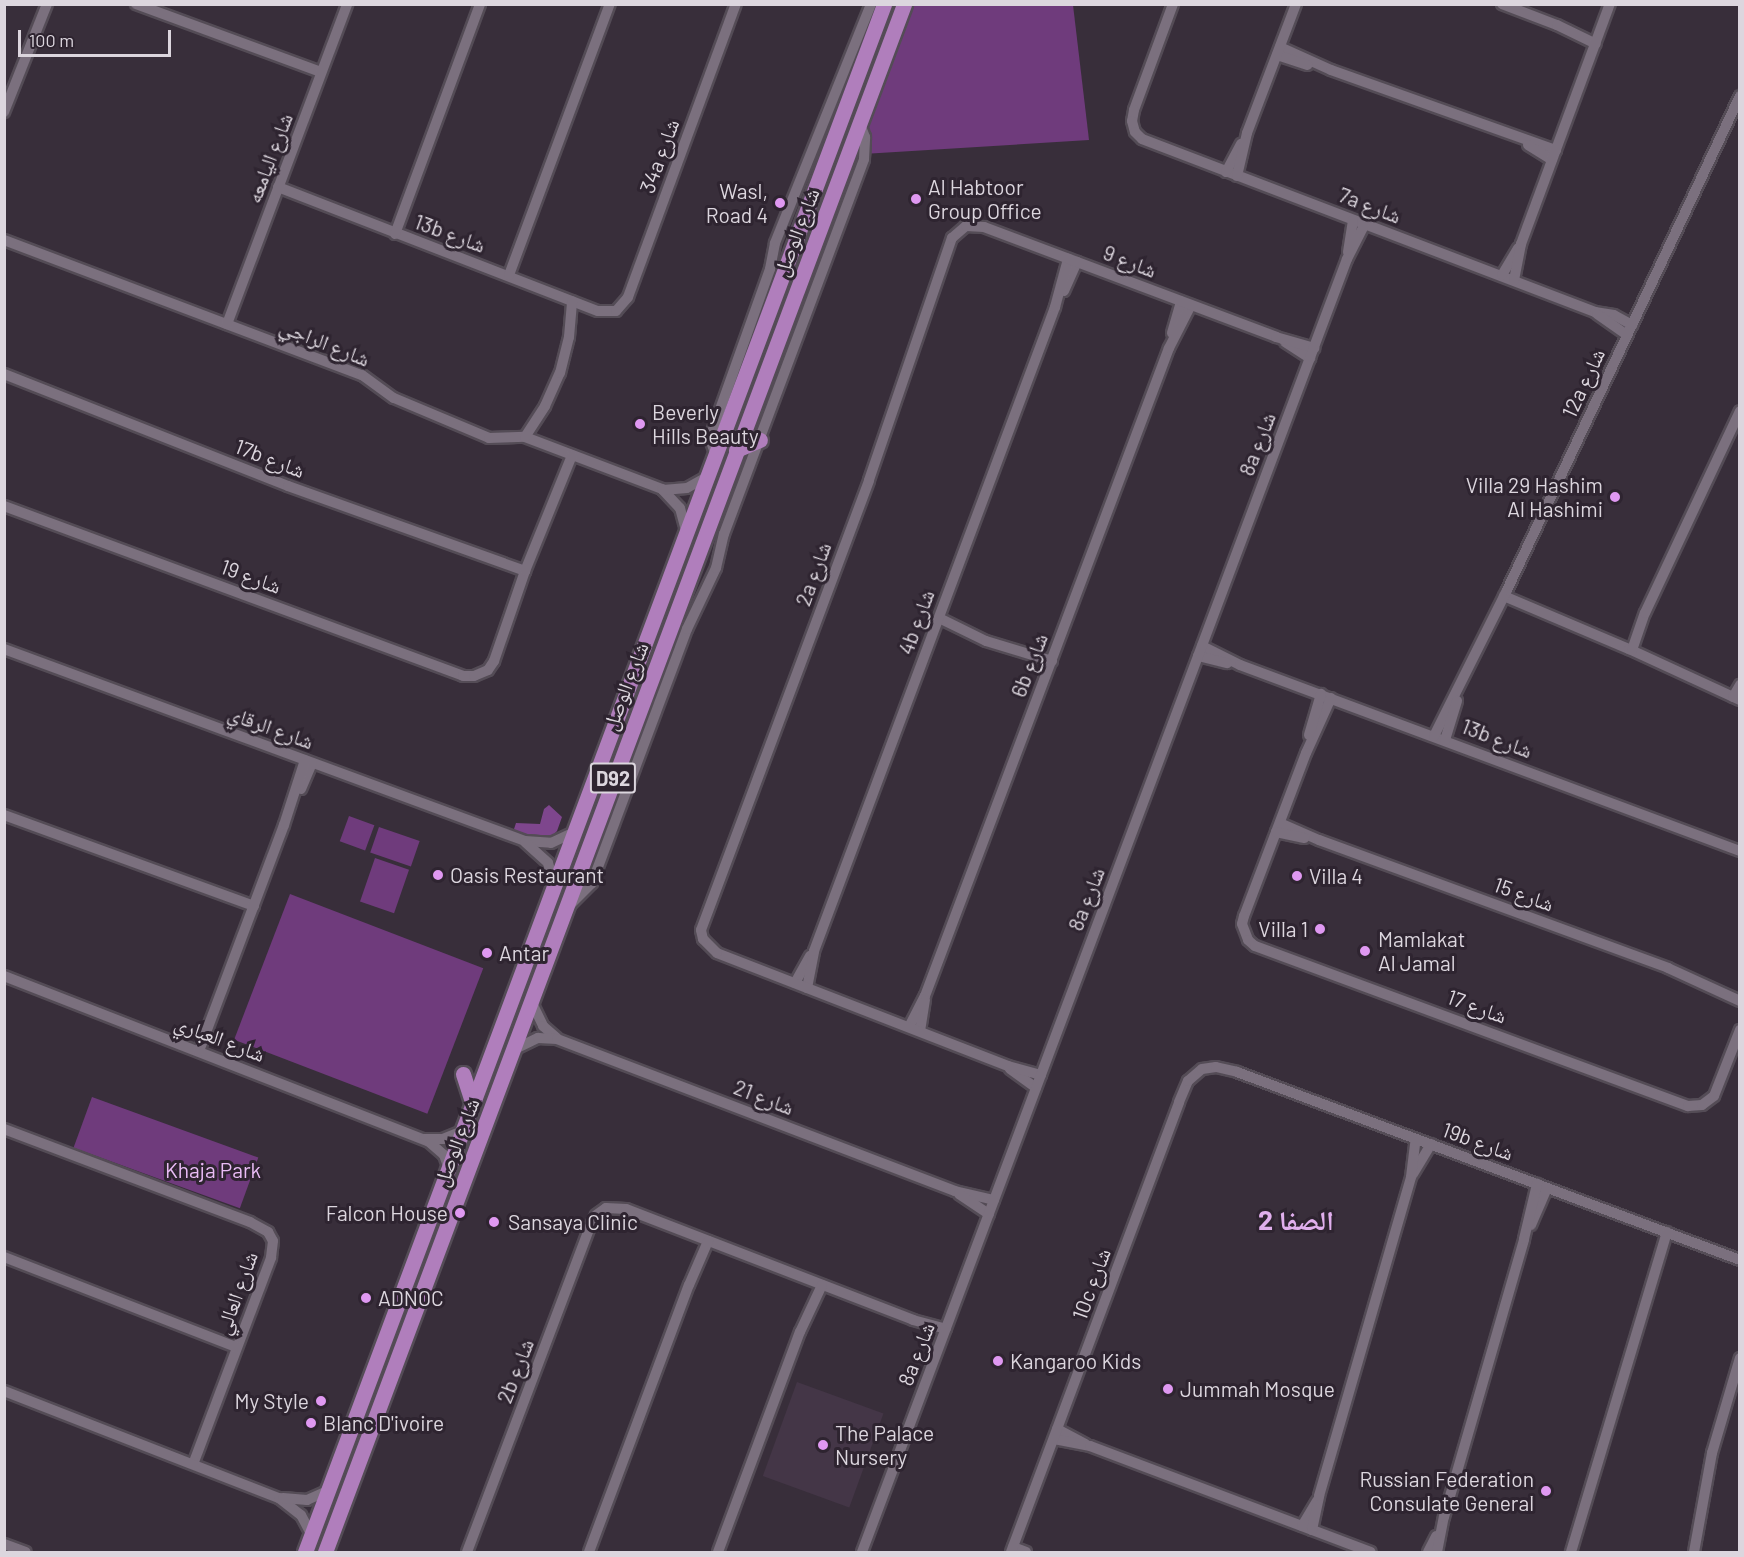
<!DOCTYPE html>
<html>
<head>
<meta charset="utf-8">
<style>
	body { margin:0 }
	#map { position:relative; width:1744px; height:1557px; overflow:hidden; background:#382e3a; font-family:Barlow,"Noto Naskh Arabic",sans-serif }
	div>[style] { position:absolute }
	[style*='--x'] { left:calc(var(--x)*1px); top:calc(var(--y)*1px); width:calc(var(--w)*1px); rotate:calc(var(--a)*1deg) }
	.built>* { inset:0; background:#443647; transform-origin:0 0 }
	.green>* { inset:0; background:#6f3b7c; transform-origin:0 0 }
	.forest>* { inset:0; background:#7e468d }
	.roads { filter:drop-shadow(2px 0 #544c56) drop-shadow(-2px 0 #544c56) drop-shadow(0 2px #544c56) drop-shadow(0 -2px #544c56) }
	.minor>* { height:10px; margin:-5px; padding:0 5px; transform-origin:5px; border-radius:5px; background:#7b707e }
	.primary>* { height:15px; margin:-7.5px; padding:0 7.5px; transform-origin:7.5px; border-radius:7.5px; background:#b07ebc }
	.dots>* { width:16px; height:16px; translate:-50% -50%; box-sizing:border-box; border:3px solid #2e2430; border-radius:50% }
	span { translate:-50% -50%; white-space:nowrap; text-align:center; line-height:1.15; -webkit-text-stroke:6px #2e2430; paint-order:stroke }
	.shield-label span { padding:2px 4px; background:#2e2430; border:2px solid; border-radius:4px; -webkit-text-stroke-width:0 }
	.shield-label { font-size:20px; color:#dcd6de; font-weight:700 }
	.street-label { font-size:21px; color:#dcd6de }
	.poi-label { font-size:21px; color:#dcd6de }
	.left { translate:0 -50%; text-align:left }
	.right { translate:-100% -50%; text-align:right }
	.park-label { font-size:21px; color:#eabcf6 }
	.district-label { font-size:27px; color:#e0afed; font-weight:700 }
	.frame { position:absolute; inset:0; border:6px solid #dcd6de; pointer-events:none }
	.scale { position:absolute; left:18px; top:30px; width:153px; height:27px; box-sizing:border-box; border:3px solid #dcd6de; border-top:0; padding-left:8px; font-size:18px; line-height:21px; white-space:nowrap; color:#dcd6de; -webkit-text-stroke:4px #2e2430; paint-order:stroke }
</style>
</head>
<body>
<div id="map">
	<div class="built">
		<i style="left:797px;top:1382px;width:92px;height:100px;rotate:20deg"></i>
	</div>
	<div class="green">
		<i style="clip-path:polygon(912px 5px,1073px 5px,1089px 140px,863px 154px,858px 152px)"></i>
		<i style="left:349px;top:816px;width:27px;height:27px;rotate:20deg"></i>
		<i style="left:379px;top:827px;width:43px;height:27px;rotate:19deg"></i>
		<i style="left:375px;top:858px;width:36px;height:46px;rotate:19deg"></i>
		<i style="left:290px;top:894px;width:207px;height:156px;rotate:21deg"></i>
		<i style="left:92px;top:1097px;width:177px;height:54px;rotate:20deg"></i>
	</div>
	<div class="forest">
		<i style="clip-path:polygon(549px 805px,562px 817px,557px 831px,552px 836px,545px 839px,517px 836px,514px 829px,516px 823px,540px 824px,544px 809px)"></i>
	</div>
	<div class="roads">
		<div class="minor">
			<i style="--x:136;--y:4;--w:197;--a:20.2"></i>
			<i style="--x:1173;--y:4;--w:113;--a:110.2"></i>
			<i style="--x:1134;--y:110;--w:11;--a:100"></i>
			<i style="--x:1132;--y:121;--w:11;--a:75"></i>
			<i style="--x:1135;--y:132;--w:10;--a:45"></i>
			<i style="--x:1142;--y:139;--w:485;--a:20.9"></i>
			<i style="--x:1595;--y:312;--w:19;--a:9"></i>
			<i style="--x:1614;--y:315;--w:21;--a:29"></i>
			<i style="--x:1502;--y:4;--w:59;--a:20.9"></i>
			<i style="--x:1557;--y:25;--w:43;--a:26"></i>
			<i style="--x:1280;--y:47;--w:56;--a:24.3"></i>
			<i style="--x:1331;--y:70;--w:239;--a:19.6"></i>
			<i style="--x:1277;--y:55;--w:32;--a:18"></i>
			<i style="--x:4;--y:112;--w:116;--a:-68.3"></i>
			<i style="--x:1528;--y:145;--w:28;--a:32"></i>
			<i style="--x:1226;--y:172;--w:32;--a:-62"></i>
			<i style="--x:1237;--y:176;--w:44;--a:-76.9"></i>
			<i style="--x:1247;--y:133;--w:138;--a:-69.2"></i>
			<i style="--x:278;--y:187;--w:343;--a:21.2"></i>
			<i style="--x:598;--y:311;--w:18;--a:0"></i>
			<i style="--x:616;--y:311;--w:18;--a:-49"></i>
			<i style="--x:628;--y:297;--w:312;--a:-69.8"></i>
			<i style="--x:395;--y:234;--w:245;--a:-69.7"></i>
			<i style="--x:4;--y:240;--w:383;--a:20.7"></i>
			<i style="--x:362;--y:375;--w:39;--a:36"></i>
			<i style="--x:394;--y:398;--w:103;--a:22.8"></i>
			<i style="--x:489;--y:438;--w:36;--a:-2"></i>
			<i style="--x:525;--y:437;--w:147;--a:20.8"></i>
			<i style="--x:662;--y:489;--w:26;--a:47"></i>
			<i style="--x:680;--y:508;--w:24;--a:75"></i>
			<i style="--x:1348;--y:252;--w:32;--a:-81"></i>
			<i style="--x:509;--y:275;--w:289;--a:-69.6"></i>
			<i style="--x:1502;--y:275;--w:31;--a:-59"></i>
			<i style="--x:1514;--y:280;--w:37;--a:-79"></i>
			<i style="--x:1521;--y:244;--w:256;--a:-69.7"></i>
			<i style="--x:1064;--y:291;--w:32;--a:-66"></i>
			<i style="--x:1597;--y:314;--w:37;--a:35"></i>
			<i style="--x:227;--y:324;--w:342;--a:-69.4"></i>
			<i style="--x:1172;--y:333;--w:33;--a:-74"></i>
			<i style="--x:1285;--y:342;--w:30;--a:33"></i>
			<i style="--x:4;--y:374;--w:305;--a:21.5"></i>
			<i style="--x:288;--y:486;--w:252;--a:19.7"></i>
			<i style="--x:525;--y:437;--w:37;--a:-57"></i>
			<i style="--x:545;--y:406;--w:36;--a:-66"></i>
			<i style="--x:560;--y:373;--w:37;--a:-76"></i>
			<i style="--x:569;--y:337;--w:36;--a:-85"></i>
			<i style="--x:716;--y:455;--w:14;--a:-111"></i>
			<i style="--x:711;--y:442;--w:10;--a:-84"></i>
			<i style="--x:712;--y:432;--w:173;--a:-70.4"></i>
			<i style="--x:770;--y:269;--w:26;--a:-79"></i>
			<i style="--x:775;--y:243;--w:258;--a:-68.1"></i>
			<i style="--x:663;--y:490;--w:24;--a:-5"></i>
			<i style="--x:687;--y:488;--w:23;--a:-29"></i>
			<i style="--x:4;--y:506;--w:489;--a:20.3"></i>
			<i style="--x:463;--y:676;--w:11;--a:0"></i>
			<i style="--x:474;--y:676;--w:15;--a:-23"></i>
			<i style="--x:488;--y:670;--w:11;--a:-56"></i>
			<i style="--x:494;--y:661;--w:95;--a:-71"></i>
			<i style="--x:525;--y:571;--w:125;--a:-67.9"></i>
			<i style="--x:1504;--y:596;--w:136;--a:23"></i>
			<i style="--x:1629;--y:649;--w:122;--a:24.7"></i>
			<i style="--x:939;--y:618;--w:52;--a:26.1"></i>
			<i style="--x:986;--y:641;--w:69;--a:16.9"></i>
			<i style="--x:1202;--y:646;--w:42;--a:26.6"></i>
			<i style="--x:1240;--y:665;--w:533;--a:20.41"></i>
			<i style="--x:4;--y:649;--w:555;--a:20.23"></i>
			<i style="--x:525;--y:841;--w:26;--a:4"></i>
			<i style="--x:551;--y:843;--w:26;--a:-25"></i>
			<i style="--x:1632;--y:650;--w:39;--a:-71"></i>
			<i style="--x:1645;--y:613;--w:223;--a:-64.8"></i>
			<i style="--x:1198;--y:656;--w:30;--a:14"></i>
			<i style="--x:1733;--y:697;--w:14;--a:-60"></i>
			<i style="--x:1331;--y:698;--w:60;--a:114.4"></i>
			<i style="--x:1306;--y:753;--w:174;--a:110.8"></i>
			<i style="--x:1244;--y:916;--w:8;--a:104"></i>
			<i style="--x:1242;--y:924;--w:17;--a:69"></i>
			<i style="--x:1248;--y:940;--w:9;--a:41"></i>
			<i style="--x:1255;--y:946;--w:462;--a:20.3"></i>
			<i style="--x:1688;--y:1106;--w:14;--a:-4"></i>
			<i style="--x:1702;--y:1105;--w:15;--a:-37"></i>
			<i style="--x:1714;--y:1096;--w:71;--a:-68.5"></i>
			<i style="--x:1309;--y:735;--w:43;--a:-73.7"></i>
			<i style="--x:1434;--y:736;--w:163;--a:-63.4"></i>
			<i style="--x:1507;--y:590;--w:546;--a:-64.75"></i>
			<i style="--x:1445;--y:740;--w:41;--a:-72.9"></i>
			<i style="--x:301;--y:789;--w:28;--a:-67"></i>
			<i style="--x:4;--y:815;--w:266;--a:20"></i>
			<i style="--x:1280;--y:823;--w:43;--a:23.6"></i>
			<i style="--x:1319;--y:840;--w:372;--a:20.1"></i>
			<i style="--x:1668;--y:968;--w:79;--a:24.6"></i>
			<i style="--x:1276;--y:832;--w:29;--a:12"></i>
			<i style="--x:525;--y:842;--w:31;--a:42"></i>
			<i style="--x:548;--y:863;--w:22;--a:74"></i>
			<i style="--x:567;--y:908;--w:35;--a:-45"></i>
			<i style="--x:592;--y:883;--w:271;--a:-69.5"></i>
			<i style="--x:687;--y:629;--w:68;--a:-64.6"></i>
			<i style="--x:716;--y:568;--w:35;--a:-77"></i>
			<i style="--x:724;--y:534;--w:400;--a:-69.5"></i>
			<i style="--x:864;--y:159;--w:22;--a:-87"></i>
			<i style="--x:865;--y:137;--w:14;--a:-111"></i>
			<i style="--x:4;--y:976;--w:455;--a:21.3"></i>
			<i style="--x:428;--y:1141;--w:21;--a:41"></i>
			<i style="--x:444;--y:1155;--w:15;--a:70"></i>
			<i style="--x:795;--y:983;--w:31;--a:-61"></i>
			<i style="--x:807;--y:988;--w:38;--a:-79"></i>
			<i style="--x:814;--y:951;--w:688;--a:-69.48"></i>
			<i style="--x:1055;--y:307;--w:50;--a:-74.8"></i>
			<i style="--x:531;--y:1001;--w:28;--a:64"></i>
			<i style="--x:543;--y:1026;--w:18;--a:41"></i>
			<i style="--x:909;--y:1027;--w:35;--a:-63"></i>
			<i style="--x:925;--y:996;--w:692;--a:-69.37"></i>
			<i style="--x:1169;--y:348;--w:48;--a:-62.9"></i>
			<i style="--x:920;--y:1031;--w:32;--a:-81"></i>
			<i style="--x:513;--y:1050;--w:28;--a:-26"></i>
			<i style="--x:538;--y:1038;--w:19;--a:3"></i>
			<i style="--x:557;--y:1039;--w:426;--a:20.9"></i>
			<i style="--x:955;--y:1191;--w:40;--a:13"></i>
			<i style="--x:199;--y:1051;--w:241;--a:-69.4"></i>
			<i style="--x:284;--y:825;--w:68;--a:-72.1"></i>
			<i style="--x:1010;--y:1069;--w:32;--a:36"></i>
			<i style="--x:1041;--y:1075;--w:34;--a:-165"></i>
			<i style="--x:1008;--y:1066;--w:312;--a:-158.8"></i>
			<i style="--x:717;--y:953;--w:20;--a:-135"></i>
			<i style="--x:703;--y:939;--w:9;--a:-103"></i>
			<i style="--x:701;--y:930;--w:480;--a:-69.5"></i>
			<i style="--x:869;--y:480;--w:256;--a:-71.1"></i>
			<i style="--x:952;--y:238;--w:18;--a:-41"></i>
			<i style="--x:966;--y:226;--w:18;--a:3"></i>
			<i style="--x:984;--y:227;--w:312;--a:20.6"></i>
			<i style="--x:1276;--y:337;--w:40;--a:16"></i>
			<i style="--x:4;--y:1129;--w:263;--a:20.7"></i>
			<i style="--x:250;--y:1222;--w:21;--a:29"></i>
			<i style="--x:268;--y:1232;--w:10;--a:61"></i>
			<i style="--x:273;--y:1241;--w:17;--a:97"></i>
			<i style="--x:271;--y:1258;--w:220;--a:110.7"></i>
			<i style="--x:424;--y:1139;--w:19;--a:0"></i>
			<i style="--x:443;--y:1139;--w:22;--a:-22"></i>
			<i style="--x:1413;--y:1174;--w:35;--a:-59"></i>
			<i style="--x:959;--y:1194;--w:36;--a:34"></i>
			<i style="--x:1531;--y:1225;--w:40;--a:-66.6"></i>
			<i style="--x:4;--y:1257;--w:249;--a:21.2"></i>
			<i style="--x:4;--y:1391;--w:295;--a:21.3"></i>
			<i style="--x:279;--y:1498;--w:28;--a:38"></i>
			<i style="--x:301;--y:1515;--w:24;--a:62"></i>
			<i style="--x:1057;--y:1429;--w:32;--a:28"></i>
			<i style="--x:1054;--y:1439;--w:37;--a:11"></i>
			<i style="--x:1090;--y:1446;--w:300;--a:20.7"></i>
			<i style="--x:283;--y:1498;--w:24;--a:5"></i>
			<i style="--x:307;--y:1500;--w:24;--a:-24"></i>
			<i style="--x:1302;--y:1526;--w:29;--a:-59"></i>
			<i style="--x:1312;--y:1530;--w:35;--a:-78"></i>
			<i style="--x:1319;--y:1496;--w:332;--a:-73.9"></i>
			<i style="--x:1411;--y:1177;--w:38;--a:-83"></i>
			<i style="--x:4;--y:1544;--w:23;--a:20"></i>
			<i style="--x:1013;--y:1547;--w:14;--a:21"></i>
			<i style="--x:467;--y:1552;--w:347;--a:-69.3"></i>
			<i style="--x:590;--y:1227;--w:13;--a:-63"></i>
			<i style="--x:596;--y:1215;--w:12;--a:-35"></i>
			<i style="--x:606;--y:1208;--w:20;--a:3"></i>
			<i style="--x:626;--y:1209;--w:308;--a:21.1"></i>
			<i style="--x:913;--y:1320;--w:34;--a:15"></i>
			<i style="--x:589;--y:1552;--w:285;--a:-69.5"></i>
			<i style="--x:689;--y:1285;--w:48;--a:-66.6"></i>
			<i style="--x:718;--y:1552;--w:235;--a:-69.6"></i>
			<i style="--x:800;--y:1332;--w:52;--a:-64.9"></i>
			<i style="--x:862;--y:1552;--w:1381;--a:-69.44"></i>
			<i style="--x:1347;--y:259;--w:39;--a:-63"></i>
			<i style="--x:1011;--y:1552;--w:480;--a:-69.5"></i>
			<i style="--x:1179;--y:1102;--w:23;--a:-67"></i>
			<i style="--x:1188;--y:1081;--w:18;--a:-41"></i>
			<i style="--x:1202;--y:1069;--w:14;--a:-8"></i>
			<i style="--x:1216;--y:1067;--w:22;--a:13"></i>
			<i style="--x:1237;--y:1072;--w:537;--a:20.49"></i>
			<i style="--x:1428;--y:1552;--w:18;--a:-63"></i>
			<i style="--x:1437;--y:1552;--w:36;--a:-79"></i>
			<i style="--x:1444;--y:1517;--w:289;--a:-73.9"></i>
			<i style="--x:1524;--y:1239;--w:57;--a:-76.7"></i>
			<i style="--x:1571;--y:1552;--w:334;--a:-73.3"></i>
			<i style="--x:1694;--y:1552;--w:101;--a:-79.7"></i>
			<i style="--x:1712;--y:1453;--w:99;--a:-73.6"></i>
		</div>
		<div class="primary">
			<i style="--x:736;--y:450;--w:26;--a:-23"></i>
			<i style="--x:463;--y:1074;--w:32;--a:72"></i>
			<i style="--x:305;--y:1552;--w:1653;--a:-69.49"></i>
			<i style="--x:325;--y:1552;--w:1653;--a:-69.49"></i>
		</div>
	</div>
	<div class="dots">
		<i style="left:916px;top:199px;background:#df98f1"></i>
		<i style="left:780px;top:203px;background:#df98f1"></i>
		<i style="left:640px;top:424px;background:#df98f1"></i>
		<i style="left:1615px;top:497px;background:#df98f1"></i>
		<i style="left:438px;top:875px;background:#df98f1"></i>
		<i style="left:1297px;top:876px;background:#df98f1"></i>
		<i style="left:1320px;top:929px;background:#df98f1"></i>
		<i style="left:1365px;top:951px;background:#df98f1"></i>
		<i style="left:487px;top:953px;background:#df98f1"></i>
		<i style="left:460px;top:1213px;background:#df98f1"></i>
		<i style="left:494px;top:1222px;background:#df98f1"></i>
		<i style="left:366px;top:1298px;background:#df98f1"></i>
		<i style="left:998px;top:1361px;background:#df98f1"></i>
		<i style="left:1168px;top:1389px;background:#df98f1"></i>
		<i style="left:321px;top:1401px;background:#df98f1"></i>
		<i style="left:311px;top:1423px;background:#df98f1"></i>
		<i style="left:823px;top:1445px;background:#df98f1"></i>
		<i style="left:1546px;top:1491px;background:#df98f1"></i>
	</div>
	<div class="shield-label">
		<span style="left:613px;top:778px">D92</span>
	</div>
	<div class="street-label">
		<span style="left:659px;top:156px;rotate:-70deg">34a شارع</span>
		<span style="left:269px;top:158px;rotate:-69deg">شارع اليامعه</span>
		<span style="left:1370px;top:205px;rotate:21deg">7a شارع</span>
		<span style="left:796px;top:232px;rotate:-69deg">شارع الوصل</span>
		<span style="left:450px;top:233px;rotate:20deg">13b شارع</span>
		<span style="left:1130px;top:261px;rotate:21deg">شارع 9</span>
		<span style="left:325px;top:342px;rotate:22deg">شارع الراجي</span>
		<span style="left:1583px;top:383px;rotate:-65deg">12a شارع</span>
		<span style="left:1257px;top:444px;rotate:-69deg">8a شارع</span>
		<span style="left:270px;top:458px;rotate:21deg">17b شارع</span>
		<span style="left:813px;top:574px;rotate:-70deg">2a شارع</span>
		<span style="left:251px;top:576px;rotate:20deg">شارع 19</span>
		<span style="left:916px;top:622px;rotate:-70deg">4b شارع</span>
		<span style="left:1029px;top:665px;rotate:-69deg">6b شارع</span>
		<span style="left:625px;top:686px;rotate:-69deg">شارع الوصل</span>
		<span style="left:271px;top:727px;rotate:20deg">شارع الرقاي</span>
		<span style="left:1497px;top:738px;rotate:21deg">13b شارع</span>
		<span style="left:1524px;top:894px;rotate:20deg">شارع 15</span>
		<span style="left:1086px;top:899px;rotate:-69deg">8a شارع</span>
		<span style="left:1477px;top:1006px;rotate:20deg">شارع 17</span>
		<span style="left:220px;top:1038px;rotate:21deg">شارع العباري</span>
		<span style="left:764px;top:1097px;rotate:21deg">شارع 21</span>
		<span style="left:1478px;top:1141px;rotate:20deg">19b شارع</span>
		<span style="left:456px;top:1142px;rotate:-69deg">شارع الوصل</span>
		<span style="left:1091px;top:1284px;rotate:-70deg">10c شارع</span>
		<span style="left:236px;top:1293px;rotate:-70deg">شارع العالي</span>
		<span style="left:916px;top:1354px;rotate:-69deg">8a شارع</span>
		<span style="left:515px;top:1371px;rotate:-69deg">2b شارع</span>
	</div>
	<div class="poi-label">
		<span class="left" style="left:928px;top:199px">Al Habtoor<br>Group Office</span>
		<span class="right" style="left:768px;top:203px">Wasl,<br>Road 4</span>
		<span class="left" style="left:652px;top:424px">Beverly<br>Hills Beauty</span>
		<span class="right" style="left:1603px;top:497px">Villa 29 Hashim<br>Al Hashimi</span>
		<span class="left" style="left:450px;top:875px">Oasis Restaurant</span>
		<span class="left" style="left:1309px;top:876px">Villa 4</span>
		<span class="right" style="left:1308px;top:929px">Villa 1</span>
		<span class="left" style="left:1378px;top:951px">Mamlakat<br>Al Jamal</span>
		<span class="left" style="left:499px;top:953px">Antar</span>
		<span class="right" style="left:448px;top:1213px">Falcon House</span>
		<span class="left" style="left:508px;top:1222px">Sansaya Clinic</span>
		<span class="left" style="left:378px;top:1298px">ADNOC</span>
		<span class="left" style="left:1010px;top:1361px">Kangaroo Kids</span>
		<span class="left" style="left:1180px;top:1389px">Jummah Mosque</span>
		<span class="right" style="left:309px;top:1401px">My Style</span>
		<span class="left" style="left:323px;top:1423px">Blanc D'ivoire</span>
		<span class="left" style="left:835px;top:1445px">The Palace<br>Nursery</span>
		<span class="right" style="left:1534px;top:1491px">Russian Federation<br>Consulate General</span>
	</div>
	<div class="park-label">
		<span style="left:213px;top:1170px">Khaja Park</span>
	</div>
	<div class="district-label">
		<span style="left:1296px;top:1220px">الصفا 2</span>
	</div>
	<div class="frame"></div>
	<div class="scale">100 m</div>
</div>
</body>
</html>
